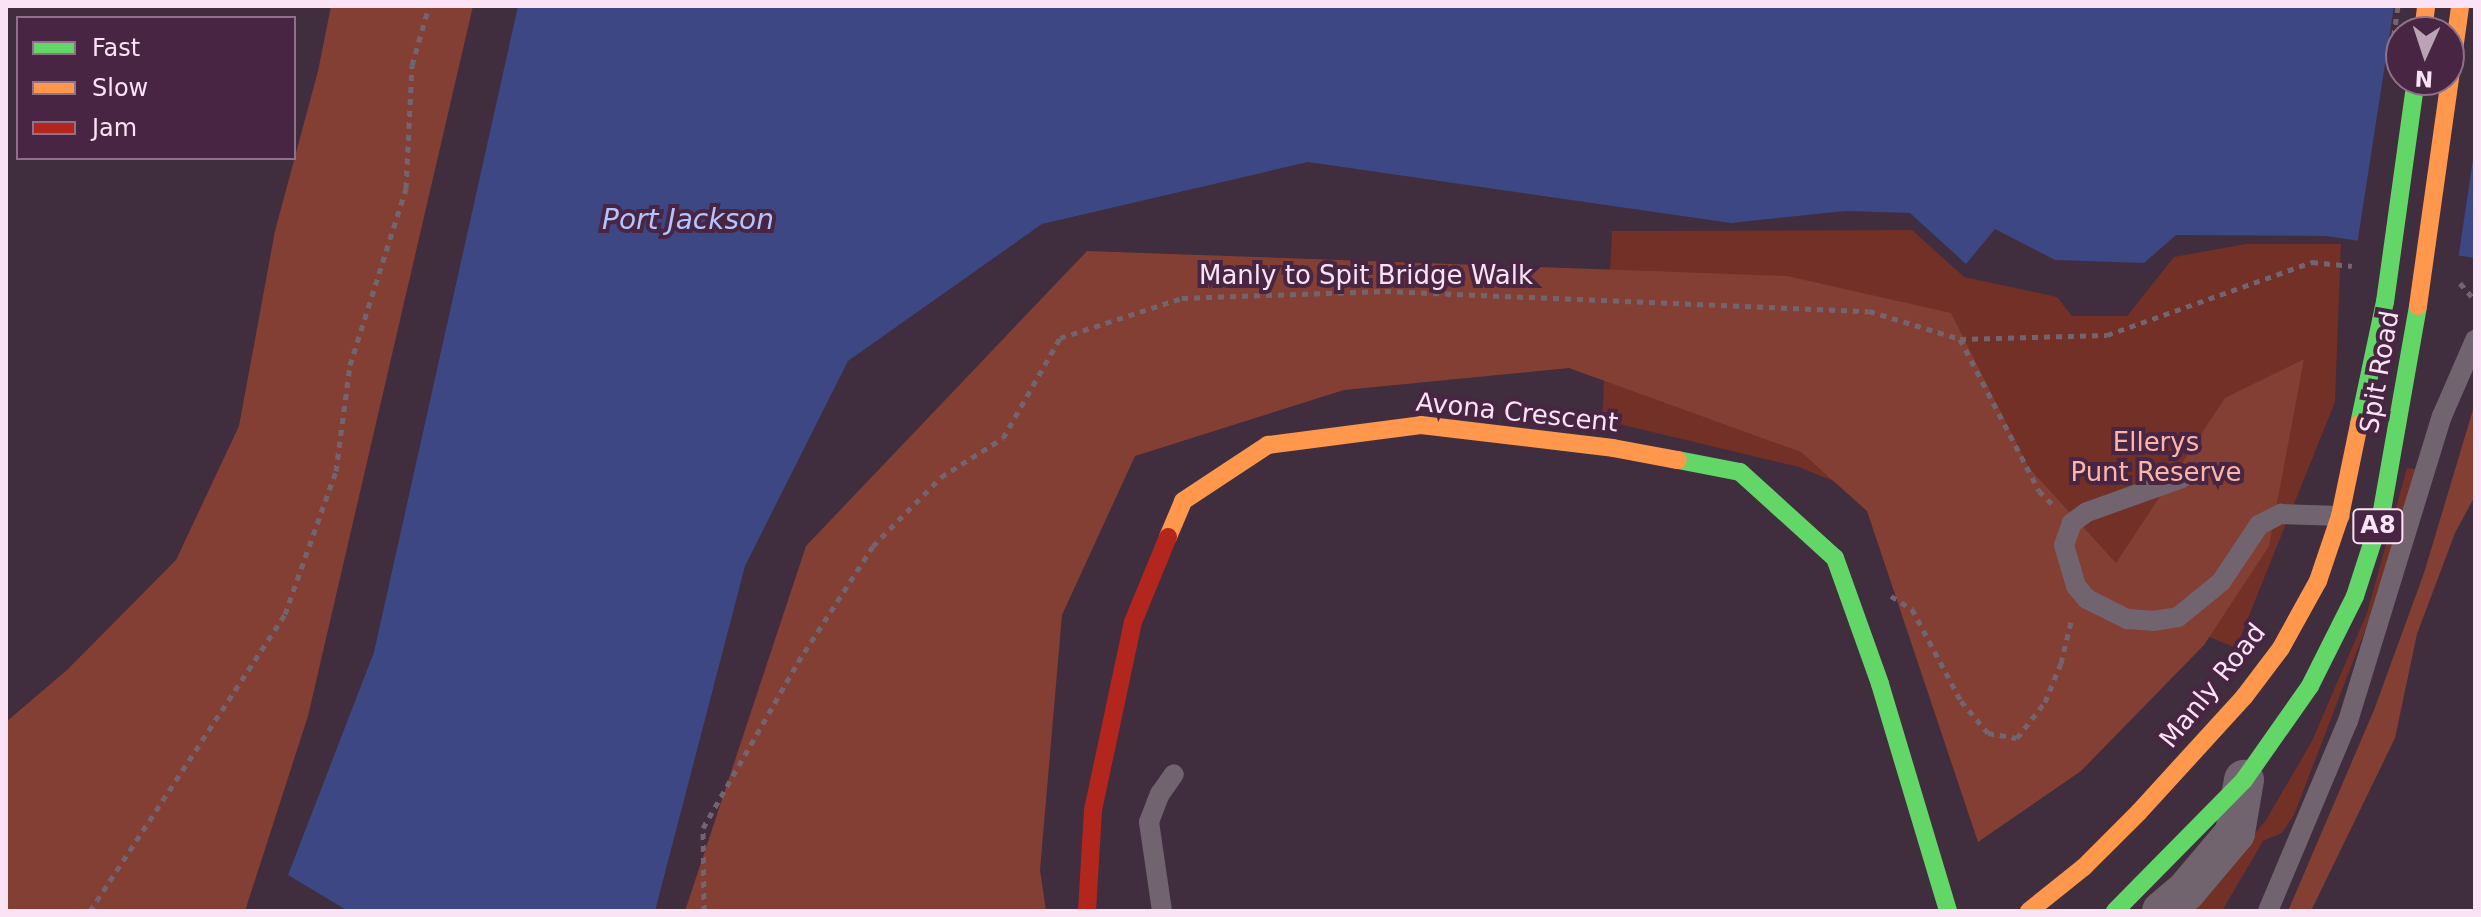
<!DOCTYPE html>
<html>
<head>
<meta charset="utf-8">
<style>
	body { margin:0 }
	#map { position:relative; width:2481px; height:917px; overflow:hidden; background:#402d3d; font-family:"DejaVu Sans",sans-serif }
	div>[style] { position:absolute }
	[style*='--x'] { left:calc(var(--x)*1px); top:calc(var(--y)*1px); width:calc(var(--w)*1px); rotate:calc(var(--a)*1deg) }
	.green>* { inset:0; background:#723027 }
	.forest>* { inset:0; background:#843f34 }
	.water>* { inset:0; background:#3c4783 }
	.pier>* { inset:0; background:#402d3d }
	.path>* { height:5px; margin-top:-2.5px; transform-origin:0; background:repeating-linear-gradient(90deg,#736570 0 6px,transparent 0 12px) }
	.lane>* { height:20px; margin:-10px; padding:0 10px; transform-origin:10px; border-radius:10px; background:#71646f }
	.street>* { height:40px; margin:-20px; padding:0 20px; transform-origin:20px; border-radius:20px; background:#71646f }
	.fast>* { height:18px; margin:-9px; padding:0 9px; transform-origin:9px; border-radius:9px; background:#63d668 }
	.slow>* { height:18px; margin:-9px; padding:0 9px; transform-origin:9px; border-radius:9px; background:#ff974d }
	.jam>* { height:18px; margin:-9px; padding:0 9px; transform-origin:9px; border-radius:9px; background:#b3261e }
	.path-bridge>* { height:5px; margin-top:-2.5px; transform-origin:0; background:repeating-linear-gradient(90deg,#736570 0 6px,transparent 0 12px) }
	.fast-bridge>* { height:18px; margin:-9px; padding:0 9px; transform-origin:9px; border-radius:9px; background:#63d668 }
	.slow-bridge>* { height:18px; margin:-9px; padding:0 9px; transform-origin:9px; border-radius:9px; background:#ff974d }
	span { translate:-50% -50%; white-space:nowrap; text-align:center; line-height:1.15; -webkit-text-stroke:8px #482543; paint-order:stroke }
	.shield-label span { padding:2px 6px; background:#482543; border:2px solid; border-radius:6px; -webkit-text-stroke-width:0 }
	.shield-label { font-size:24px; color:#fae3f5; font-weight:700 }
	.street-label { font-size:26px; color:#fae3f5 }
	.park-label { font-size:26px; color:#fbb6a8 }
	.water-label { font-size:28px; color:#b4c4fd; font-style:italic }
	.frame { position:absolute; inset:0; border:8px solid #fae3f5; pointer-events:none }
	.legend { position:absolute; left:16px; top:16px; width:280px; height:144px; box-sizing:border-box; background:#482543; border:2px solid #8f718a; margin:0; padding:10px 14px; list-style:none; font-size:24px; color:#fae3f5 }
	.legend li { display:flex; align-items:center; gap:16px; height:40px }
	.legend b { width:40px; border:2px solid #8f718a }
	.north { position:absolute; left:2385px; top:16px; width:80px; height:80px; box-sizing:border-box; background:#482543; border:2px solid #8f718a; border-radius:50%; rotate:183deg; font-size:22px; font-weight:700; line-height:32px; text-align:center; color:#fae3f5 }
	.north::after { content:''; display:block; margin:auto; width:28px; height:36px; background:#b9a3b5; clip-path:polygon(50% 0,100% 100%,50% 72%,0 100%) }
</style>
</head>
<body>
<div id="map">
	<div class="green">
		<i style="clip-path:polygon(1912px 230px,1964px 277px,2057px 297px,2072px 316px,2127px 316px,2174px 257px,2246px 244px,2341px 244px,2335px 402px,2236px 648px,1799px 467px,1602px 420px,1612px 231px)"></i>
		<i style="clip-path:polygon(2407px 468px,2415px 469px,2385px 578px,2294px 815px,2282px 833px,2263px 841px,2222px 911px,2180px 911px,2234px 859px,2266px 820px,2312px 741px,2367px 613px)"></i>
	</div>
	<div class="forest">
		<i style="clip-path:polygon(331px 6px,473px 6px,308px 716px,245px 911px,6px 911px,6px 722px,67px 670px,176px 560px,239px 426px,275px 231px,318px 71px)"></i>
		<i style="clip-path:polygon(1087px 251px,1787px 276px,1951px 313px,2029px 468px,2116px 563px,2225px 398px,2304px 359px,2269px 546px,2204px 645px,2081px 771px,1978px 842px,1867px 511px,1801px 452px,1569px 368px,1344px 390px,1135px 456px,1062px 615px,1040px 870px,1046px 911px,685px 911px,806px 546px)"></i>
		<i style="clip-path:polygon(2475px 403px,2475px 496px,2455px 533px,2417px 634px,2395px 738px,2311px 911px,2288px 911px,2374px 710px,2424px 573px)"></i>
	</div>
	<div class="water">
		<i style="clip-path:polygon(evenodd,518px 6px,2475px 6px,2475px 258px,2326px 236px,2176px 235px,2144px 263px,2055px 260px,1995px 229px,1966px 264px,1910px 213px,1845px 211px,1731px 223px,1308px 162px,1042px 224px,848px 361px,745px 566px,655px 911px,348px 911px,288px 875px,374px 652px,518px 6px,2401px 32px,2449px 32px,2449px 80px,2401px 80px,2401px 32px)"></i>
	</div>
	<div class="pier">
		<i style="clip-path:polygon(evenodd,2394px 6px,2475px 6px,2475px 146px,2458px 260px,2357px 245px,2394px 6px,2401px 32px,2449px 32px,2449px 80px,2401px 80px,2401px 32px)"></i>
	</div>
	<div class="path">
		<i style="--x:2460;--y:283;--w:23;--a:49"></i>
		<i style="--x:1960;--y:339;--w:171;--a:62.5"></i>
		<i style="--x:2039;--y:491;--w:21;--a:45"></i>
		<i style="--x:1891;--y:596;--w:25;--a:32"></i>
		<i style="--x:1912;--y:609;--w:104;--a:62"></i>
		<i style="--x:1961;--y:701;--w:42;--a:49.8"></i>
		<i style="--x:1988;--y:733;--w:29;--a:10"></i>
		<i style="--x:2017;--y:738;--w:46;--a:-52.1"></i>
		<i style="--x:2045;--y:702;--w:42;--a:-67.7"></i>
		<i style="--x:2061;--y:663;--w:42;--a:-76.3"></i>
		<i style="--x:90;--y:911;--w:355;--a:-56.7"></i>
		<i style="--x:285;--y:614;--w:152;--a:-70.4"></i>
		<i style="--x:336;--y:471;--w:107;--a:-82.5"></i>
		<i style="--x:350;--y:365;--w:186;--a:-72.4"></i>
		<i style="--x:406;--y:188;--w:123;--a:-87.2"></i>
		<i style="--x:412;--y:65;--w:61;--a:-73.9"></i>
		<i style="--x:704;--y:911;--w:83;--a:-90.7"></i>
		<i style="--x:703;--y:828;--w:191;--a:-60.2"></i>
		<i style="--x:798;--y:662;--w:138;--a:-57.1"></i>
		<i style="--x:873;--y:546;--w:97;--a:-45.4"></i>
		<i style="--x:941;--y:477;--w:73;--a:-32.2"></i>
		<i style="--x:1003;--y:438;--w:115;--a:-60.3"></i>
		<i style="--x:1060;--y:338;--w:128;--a:-18.2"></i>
		<i style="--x:1182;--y:298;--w:203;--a:-2"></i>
		<i style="--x:1385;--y:291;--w:484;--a:2.4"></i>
		<i style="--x:1869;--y:311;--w:95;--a:17.1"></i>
		<i style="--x:1960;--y:339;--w:147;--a:-1.6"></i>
		<i style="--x:2107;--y:335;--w:218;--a:-19.6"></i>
		<i style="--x:2312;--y:262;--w:40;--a:5.7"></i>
	</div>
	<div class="lane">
		<i style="--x:2182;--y:478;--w:101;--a:160.3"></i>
		<i style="--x:2087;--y:512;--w:19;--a:144"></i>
		<i style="--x:2072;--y:523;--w:23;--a:110"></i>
		<i style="--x:2064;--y:545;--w:43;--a:73.7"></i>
		<i style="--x:2076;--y:586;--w:17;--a:50"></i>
		<i style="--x:2087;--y:599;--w:45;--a:26.6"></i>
		<i style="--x:2127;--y:619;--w:26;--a:4"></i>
		<i style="--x:2153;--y:621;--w:25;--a:-9"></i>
		<i style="--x:2178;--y:617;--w:55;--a:-39.1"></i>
		<i style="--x:2221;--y:582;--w:69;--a:-56.3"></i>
		<i style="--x:2259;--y:525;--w:25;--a:-27"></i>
		<i style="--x:2281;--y:514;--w:59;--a:1.9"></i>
		<i style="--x:1162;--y:911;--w:90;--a:-98.3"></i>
		<i style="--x:1149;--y:822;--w:30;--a:-69"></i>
		<i style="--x:1160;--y:794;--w:24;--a:-55"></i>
		<i style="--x:2268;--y:911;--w:206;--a:-67.2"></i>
		<i style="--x:2348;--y:721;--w:319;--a:-72.9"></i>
		<i style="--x:2442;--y:416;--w:83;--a:-66.5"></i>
	</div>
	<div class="street">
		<i style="--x:2162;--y:911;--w:31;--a:-40"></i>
		<i style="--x:2186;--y:891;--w:76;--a:-49.8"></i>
		<i style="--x:2235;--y:833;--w:54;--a:-80.4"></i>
	</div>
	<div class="fast">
		<i style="--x:2359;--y:424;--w:125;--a:-78"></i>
		<i style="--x:1678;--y:460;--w:63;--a:11"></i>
		<i style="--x:1740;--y:472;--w:128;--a:42.2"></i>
		<i style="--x:1835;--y:558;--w:134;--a:70.3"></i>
		<i style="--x:1880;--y:684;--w:237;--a:73.3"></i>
		<i style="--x:2115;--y:911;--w:184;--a:-45.4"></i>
		<i style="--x:2244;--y:780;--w:115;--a:-54.9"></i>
		<i style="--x:2310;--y:686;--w:101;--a:-63.4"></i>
		<i style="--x:2355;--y:596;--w:84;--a:-72"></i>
		<i style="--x:2381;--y:516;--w:213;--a:-80"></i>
	</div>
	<div class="slow">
		<i style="--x:2423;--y:32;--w:26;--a:-83"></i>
		<i style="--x:1168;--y:537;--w:39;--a:-67"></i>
		<i style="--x:1183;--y:501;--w:102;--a:-33.4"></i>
		<i style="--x:1268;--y:445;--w:154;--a:-7.4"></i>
		<i style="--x:1421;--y:425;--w:193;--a:6.8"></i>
		<i style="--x:1613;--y:448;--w:66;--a:10.5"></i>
		<i style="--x:2029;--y:911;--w:70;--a:-38.7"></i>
		<i style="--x:2084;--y:867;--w:78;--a:-45"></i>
		<i style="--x:2139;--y:812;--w:156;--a:-47.6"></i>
		<i style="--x:2244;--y:697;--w:61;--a:-52.9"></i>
		<i style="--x:2281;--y:648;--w:77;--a:-61.1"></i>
		<i style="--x:2318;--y:581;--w:69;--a:-71.3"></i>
		<i style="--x:2340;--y:516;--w:94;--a:-78.3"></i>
	</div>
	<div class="jam">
		<i style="--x:1087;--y:911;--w:101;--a:-86.6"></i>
		<i style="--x:1093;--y:810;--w:192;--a:-78"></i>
		<i style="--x:1133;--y:622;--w:92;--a:-67.6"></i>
	</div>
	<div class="path-bridge">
		<i style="--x:2392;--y:48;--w:42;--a:-81.9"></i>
	</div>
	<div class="fast-bridge">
		<i style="--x:2385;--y:302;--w:224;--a:-82.1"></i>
	</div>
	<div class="slow-bridge">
		<i style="--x:2418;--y:306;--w:303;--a:-82"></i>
	</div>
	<div class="shield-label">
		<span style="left:2378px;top:526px">A8</span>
	</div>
	<div class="street-label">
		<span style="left:1366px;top:276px">Manly to Spit Bridge Walk</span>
		<span style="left:2380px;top:372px;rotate:-80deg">Spit Road</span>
		<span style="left:1517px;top:413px;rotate:6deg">Avona Crescent</span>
		<span style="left:2213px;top:686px;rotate:-51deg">Manly Road</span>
	</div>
	<div class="park-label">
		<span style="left:2156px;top:458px">Ellerys<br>Punt Reserve</span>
	</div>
	<div class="water-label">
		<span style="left:688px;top:220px">Port Jackson</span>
	</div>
	<div class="frame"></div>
	<ul class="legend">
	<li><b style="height:10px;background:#63d668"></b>Fast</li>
	<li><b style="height:10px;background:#ff974d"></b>Slow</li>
	<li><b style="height:10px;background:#b3261e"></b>Jam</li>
	</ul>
	<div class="north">N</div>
</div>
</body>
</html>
